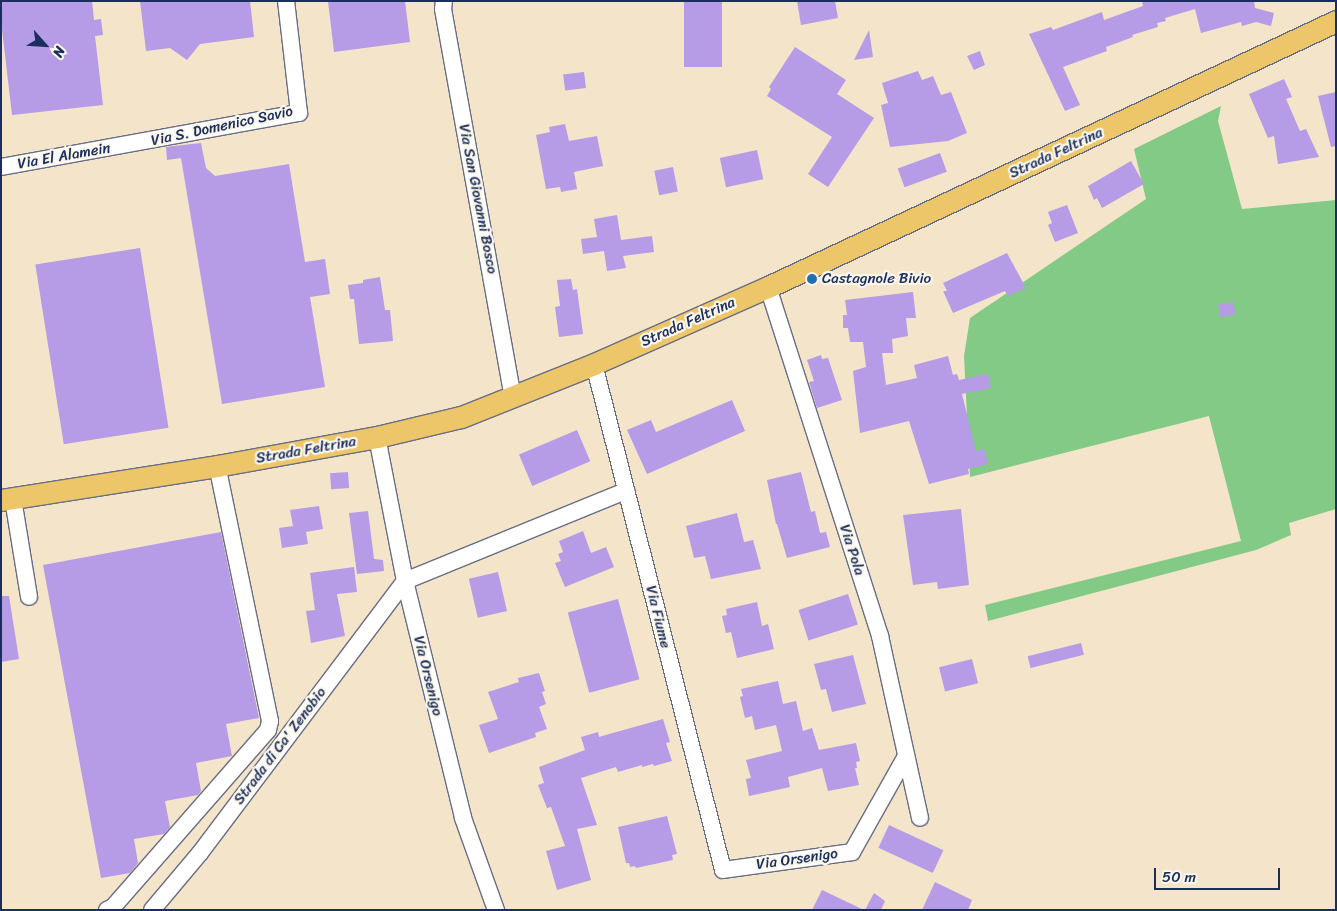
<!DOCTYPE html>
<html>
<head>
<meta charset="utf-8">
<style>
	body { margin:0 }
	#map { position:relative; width:1337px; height:911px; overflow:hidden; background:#f4e4ca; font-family:Sriracha,sans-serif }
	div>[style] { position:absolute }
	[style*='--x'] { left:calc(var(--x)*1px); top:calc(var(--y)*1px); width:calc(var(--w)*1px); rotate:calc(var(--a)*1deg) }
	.green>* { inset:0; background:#82ca86 }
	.building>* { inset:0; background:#b69be6; transform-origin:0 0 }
	.roads { filter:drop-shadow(1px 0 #676e84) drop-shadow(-1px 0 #676e84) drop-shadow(0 1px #676e84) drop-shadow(0 -1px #676e84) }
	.minor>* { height:16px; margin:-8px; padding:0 8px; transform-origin:8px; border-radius:8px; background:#fff }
	.major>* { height:21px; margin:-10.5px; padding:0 10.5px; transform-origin:10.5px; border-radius:10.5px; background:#ecc669 }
	.dots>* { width:14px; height:14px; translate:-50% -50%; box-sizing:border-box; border:2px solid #fbf7ec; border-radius:50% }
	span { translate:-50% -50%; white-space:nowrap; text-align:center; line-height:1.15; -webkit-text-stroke:4.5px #fbf7ec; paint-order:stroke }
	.street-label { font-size:15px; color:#1b2f5e }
	.poi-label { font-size:15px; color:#1b2f5e }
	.left { translate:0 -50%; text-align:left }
	.frame { position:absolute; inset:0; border:2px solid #1b2f5e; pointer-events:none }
	.north { position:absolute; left:20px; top:20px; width:50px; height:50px; -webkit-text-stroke:4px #fbf7ec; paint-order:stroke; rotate:116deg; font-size:14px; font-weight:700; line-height:20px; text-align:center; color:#1b2f5e }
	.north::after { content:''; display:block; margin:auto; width:18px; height:22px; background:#1b2f5e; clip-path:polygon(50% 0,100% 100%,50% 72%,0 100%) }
	.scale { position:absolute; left:1154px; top:868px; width:126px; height:22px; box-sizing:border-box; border:2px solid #1b2f5e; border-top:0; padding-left:6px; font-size:15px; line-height:18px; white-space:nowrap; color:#1b2f5e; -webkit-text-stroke:4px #fbf7ec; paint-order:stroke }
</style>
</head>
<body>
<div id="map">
	<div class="green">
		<i style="clip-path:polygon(1221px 106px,1218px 121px,1242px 209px,1336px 200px,1336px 509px,1289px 523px,1291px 535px,1256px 550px,988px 621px,985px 605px,1241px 541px,1209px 416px,970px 477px,964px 356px,970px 318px,1146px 199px,1134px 149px)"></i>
	</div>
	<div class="building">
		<i style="clip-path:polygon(1px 1px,92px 1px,94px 20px,101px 19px,103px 35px,95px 36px,103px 105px,12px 115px,1px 21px)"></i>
		<i style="clip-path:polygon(140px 1px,250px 1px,254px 37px,200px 44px,187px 60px,170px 48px,146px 51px)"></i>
		<i style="clip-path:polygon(328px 1px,405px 1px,410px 42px,334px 52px)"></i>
		<i style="left:684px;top:1px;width:38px;height:66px"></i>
		<i style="clip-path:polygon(797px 1px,835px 1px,838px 18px,801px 25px)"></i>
		<i style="clip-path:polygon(1142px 1px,1254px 1px,1255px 8px,1274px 13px,1271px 26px,1256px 22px,1242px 26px,1241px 22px,1201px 33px,1195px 9px,1165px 18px,1166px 21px,1157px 23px,1158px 27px,1132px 35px,1133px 37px,1106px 47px,1107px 51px,1063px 67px,1080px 105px,1065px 111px,1029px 34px,1051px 27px,1053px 30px,1102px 12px,1104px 20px,1143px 6px)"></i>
		<i style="clip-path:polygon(869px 30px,873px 57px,854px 60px)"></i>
		<i style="clip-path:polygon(795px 47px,846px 80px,837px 94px,874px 118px,828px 187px,808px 174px,832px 137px,767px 96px,771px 89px,769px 87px)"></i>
		<i style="clip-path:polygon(980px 51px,985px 65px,974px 70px,967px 56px)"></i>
		<i style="clip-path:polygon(918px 71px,922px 80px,933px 76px,941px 95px,951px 92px,967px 133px,948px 141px,890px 147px,881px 105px,888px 103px,882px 83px)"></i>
		<i style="left:584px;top:72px;width:16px;height:21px;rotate:83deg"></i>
		<i style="clip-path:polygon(1284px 79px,1292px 97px,1286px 99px,1300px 131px,1306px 129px,1319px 157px,1278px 164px,1274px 136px,1268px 138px,1249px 94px)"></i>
		<i style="clip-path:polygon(1336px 92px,1336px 146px,1331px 147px,1318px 96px)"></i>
		<i style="clip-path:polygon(565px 124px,569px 141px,597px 136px,603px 166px,574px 172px,577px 189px,561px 192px,560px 187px,546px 189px,536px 135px,550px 132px,549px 127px)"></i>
		<i style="clip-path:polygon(201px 143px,206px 168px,215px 176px,289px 164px,305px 262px,325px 259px,330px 294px,310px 297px,325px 387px,222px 404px,181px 158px,167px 160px,166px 147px)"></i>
		<i style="left:757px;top:150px;width:30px;height:38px;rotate:78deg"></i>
		<i style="left:940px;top:153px;width:20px;height:45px;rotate:70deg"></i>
		<i style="clip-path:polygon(1131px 161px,1144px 184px,1102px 208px,1097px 198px,1094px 200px,1088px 186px)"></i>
		<i style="left:673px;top:167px;width:25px;height:19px;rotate:79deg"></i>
		<i style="clip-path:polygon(1067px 205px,1078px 233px,1055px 242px,1048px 225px,1052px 223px,1048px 212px)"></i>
		<i style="clip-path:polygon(617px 215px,621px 240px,652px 236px,654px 252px,623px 256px,626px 268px,607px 271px,604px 251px,583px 254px,581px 239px,597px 237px,594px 219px)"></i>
		<i style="left:140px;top:248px;width:182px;height:106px;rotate:81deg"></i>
		<i style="clip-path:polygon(1007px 253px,1026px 288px,1008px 296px,1005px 291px,953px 313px,943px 291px,947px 291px,943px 283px)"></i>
		<i style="clip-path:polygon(380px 277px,385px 310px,390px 310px,393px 341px,359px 344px,354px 299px,350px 299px,348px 285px,363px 283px,363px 280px)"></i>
		<i style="clip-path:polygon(571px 279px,573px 290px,577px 289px,583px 334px,559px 337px,555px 307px,560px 306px,557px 280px)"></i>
		<i style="clip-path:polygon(913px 292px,916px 318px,906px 318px,908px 336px,892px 339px,893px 353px,882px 353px,886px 385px,917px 378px,914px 365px,948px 356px,953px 375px,957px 374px,959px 380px,988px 374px,991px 388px,962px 394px,976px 451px,984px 449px,988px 464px,968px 469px,969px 474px,929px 484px,909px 421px,860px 433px,853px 371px,866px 367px,863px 342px,850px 342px,848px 328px,843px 328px,843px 315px,847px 315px,845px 300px)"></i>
		<i style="left:1233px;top:302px;width:13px;height:15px;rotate:81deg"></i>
		<i style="clip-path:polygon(821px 355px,822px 359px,828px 358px,842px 400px,817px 408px,809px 382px,814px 381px,807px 360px)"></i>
		<i style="clip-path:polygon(732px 400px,745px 431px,647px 474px,627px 430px,651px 420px,656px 432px)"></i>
		<i style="left:577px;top:430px;width:34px;height:63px;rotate:67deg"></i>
		<i style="left:348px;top:472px;width:16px;height:18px;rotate:86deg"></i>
		<i style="clip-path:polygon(801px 472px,811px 512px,815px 511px,820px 533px,826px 532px,830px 547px,787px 558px,777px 524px,776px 524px,767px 480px)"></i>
		<i style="clip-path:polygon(319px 506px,323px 529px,306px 532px,308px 544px,282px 548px,279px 528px,293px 526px,290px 510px)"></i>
		<i style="clip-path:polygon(961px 509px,969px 585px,938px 589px,937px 582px,913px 585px,903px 515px)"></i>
		<i style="clip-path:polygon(368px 511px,374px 559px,383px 560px,384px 571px,357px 574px,349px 513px)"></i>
		<i style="clip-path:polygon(737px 513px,744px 542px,753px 540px,761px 569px,711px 579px,705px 556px,694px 558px,686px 526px)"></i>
		<i style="clip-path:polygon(583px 531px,591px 553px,606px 547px,614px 567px,565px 587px,555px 563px,561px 561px,558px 554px,563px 552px,559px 541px)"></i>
		<i style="clip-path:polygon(221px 532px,259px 718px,226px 724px,232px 756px,196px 763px,201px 791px,198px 795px,165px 801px,170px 827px,164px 834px,134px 839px,138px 863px,130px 873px,101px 878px,43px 565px)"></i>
		<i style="clip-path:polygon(354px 567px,357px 592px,337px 594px,345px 636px,311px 643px,306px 611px,315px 610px,310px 573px)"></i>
		<i style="left:498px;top:572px;width:40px;height:30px;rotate:77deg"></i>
		<i style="left:848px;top:594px;width:32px;height:52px;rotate:72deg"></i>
		<i style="clip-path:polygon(1px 596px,9px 596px,19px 659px,1px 662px)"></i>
		<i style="left:618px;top:599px;width:83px;height:52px;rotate:75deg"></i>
		<i style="clip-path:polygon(757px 602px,762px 626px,768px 624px,774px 649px,737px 658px,731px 632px,726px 633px,722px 616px,727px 615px,726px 609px)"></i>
		<i style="left:1081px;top:643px;width:12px;height:55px;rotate:76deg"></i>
		<i style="clip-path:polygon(853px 655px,866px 704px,832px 712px,826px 689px,821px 690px,814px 664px)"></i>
		<i style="left:972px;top:659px;width:25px;height:34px;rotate:76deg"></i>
		<i style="clip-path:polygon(539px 673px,545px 691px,542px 692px,546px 704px,539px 707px,547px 729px,535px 733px,536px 737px,489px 753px,479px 725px,498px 719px,488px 692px,519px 682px,518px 678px)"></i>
		<i style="clip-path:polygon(778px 681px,783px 704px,796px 701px,803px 731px,812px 728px,819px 750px,856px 743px,860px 761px,856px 762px,857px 768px,855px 768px,859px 785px,828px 791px,822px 768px,788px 777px,790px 787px,749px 796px,746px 779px,751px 778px,746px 760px,782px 751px,776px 725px,755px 730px,752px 716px,745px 718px,740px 697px,743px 696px,741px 689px)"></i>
		<i style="clip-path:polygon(663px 719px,670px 742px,666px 743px,672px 761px,654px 766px,653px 764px,642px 767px,642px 765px,618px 772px,616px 767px,581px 778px,597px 825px,577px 829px,591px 880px,557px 890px,546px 851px,565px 846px,551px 807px,547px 808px,538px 785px,544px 783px,539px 767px,585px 750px,581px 737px,598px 732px,599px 737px,609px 734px)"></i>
		<i style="clip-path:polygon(667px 816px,677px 854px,672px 855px,673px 860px,636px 868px,635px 866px,630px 867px,629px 863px,626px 863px,618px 827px)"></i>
		<i style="left:889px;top:825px;width:60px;height:25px;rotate:25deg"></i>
		<i style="clip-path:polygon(935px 882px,972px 900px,968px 910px,922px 910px)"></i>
		<i style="clip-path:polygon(822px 890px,864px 910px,812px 910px)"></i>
		<i style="clip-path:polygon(874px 893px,885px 901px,881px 910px,865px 910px)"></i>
	</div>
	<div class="roads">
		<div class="minor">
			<i style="--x:444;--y:1;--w:8;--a:97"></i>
			<i style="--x:443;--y:9;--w:394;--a:79.8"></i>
			<i style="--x:1;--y:167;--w:303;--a:-10.3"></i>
			<i style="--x:299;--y:113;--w:113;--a:-96.6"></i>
			<i style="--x:768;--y:287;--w:367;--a:72.2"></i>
			<i style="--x:880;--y:636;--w:186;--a:77.6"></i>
			<i style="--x:594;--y:364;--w:522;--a:75.7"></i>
			<i style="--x:723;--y:870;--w:130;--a:-7.9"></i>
			<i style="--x:852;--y:852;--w:110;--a:-60.6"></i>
			<i style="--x:377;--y:437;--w:147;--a:79"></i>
			<i style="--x:405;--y:581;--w:244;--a:76.2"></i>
			<i style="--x:463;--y:818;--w:98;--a:70.3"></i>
			<i style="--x:13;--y:499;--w:99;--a:80.7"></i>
			<i style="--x:107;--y:910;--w:7;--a:-27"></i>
			<i style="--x:113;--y:907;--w:235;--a:-48.8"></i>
			<i style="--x:268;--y:730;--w:9;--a:-77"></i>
			<i style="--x:270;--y:721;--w:260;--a:-101.7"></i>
			<i style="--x:152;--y:910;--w:75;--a:-49.9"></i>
			<i style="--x:200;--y:853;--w:341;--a:-53"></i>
			<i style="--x:405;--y:581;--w:239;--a:-22.2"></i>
		</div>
		<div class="major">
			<i style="--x:1;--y:500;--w:219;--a:-8.9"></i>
			<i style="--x:217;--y:466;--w:163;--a:-10.3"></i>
			<i style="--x:377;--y:437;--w:86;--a:-13.4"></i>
			<i style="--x:461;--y:417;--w:143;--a:-21.7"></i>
			<i style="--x:594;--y:364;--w:190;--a:-23.9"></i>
			<i style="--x:768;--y:287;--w:627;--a:-25.09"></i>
		</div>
	</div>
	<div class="dots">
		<i style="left:812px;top:279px;background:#1f6fb2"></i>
	</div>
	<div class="street-label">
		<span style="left:222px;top:126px;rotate:-12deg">Via S. Domenico Savio</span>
		<span style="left:1056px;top:153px;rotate:-25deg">Strada Feltrina</span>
		<span style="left:64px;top:156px;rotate:-10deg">Via El Alamein</span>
		<span style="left:478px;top:199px;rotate:79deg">Via San Giovanni Bosco</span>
		<span style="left:688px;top:322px;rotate:-24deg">Strada Feltrina</span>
		<span style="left:306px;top:450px;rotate:-10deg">Strada Feltrina</span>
		<span style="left:852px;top:550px;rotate:72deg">Via Pola</span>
		<span style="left:658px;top:617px;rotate:76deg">Via Fiume</span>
		<span style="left:428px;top:676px;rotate:76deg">Via Orsenigo</span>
		<span style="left:280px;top:746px;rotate:-53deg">Strada di Ca' Zenobio</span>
		<span style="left:797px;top:859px;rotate:-8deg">Via Orsenigo</span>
	</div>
	<div class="poi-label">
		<span class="left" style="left:822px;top:279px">Castagnole Bivio</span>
	</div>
	<div class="frame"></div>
	<div class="north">N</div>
	<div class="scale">50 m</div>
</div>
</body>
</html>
